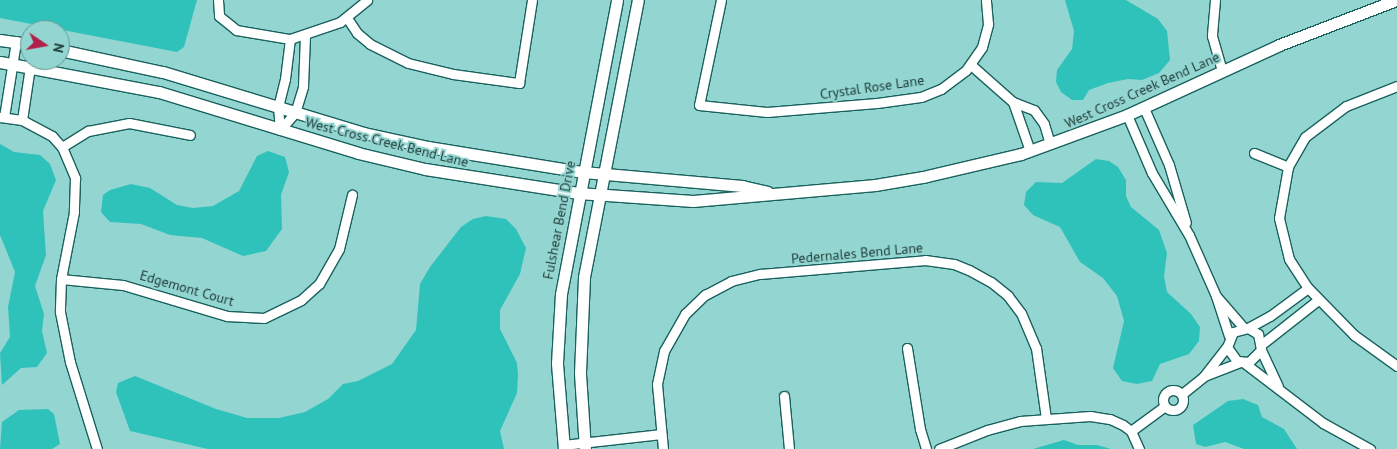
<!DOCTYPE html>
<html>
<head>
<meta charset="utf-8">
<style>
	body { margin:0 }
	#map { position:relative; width:1397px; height:449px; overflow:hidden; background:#93d6d1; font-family:"PT Sans",sans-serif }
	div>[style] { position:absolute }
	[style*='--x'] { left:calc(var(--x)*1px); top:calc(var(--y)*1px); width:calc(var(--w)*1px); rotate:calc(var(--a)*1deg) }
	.water>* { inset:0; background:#2fc2bb }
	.roads { filter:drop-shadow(1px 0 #19615d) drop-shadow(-1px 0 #19615d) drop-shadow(0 1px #19615d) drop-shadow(0 -1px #19615d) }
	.minor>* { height:9px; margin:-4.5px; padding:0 4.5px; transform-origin:4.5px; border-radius:4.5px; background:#fff }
	.minor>.ring { margin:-4.5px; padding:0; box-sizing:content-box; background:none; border:9px solid #fff; border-radius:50% }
	.major>* { height:11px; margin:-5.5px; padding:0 5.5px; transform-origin:5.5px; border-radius:5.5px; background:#fff }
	span { translate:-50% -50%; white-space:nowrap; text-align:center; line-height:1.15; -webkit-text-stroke:4px #93d6d1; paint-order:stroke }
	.street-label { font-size:14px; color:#1f3b39 }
	.north { position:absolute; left:20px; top:20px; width:50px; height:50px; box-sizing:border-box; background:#93d6d1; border:1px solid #659894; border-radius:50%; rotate:102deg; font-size:14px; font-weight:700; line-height:20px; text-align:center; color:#1f3b39 }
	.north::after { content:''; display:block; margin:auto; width:18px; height:22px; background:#b1204b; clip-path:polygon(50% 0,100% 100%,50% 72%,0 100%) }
</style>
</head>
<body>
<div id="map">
	<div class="water">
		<i style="clip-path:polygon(0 0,197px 0,184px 47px,177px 52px,0 18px)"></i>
		<i style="clip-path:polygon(1065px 0,1126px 0,1158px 19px,1167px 31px,1170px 60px,1159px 73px,1142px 80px,1128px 79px,1108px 83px,1089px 90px,1083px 100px,1072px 100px,1061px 92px,1056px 82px,1057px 70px,1072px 49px,1074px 31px)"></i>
		<i style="clip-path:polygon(0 144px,14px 152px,40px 155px,50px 164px,56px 180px,43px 211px,46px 255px,35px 286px,44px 314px,42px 331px,47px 353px,37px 367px,21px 368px,2px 385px,0 353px,10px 337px,8px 307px,15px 272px,0 235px)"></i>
		<i style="clip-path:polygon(268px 151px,285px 157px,289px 172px,281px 195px,282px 229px,266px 251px,243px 256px,202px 238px,170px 235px,141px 224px,110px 222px,101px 212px,103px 195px,110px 190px,131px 184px,150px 188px,177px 205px,193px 208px,213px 206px,239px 191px,257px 156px)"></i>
		<i style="clip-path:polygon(1096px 159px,1109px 161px,1118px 167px,1126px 180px,1126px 196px,1131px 207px,1159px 230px,1167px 253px,1164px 276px,1167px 292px,1191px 314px,1200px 327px,1199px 341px,1189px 354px,1160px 364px,1152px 381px,1137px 384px,1122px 381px,1113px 368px,1124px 321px,1117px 296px,1103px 278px,1080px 262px,1060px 227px,1033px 215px,1024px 205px,1026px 192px,1036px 182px,1062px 183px)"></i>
		<i style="clip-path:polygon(486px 216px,506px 219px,516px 229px,526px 248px,520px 274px,500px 310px,500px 329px,517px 363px,518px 375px,517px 393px,500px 431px,504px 449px,208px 449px,130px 431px,116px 392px,118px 383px,135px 376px,216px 409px,247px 418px,279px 418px,305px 412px,328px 399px,343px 384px,358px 381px,392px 364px,416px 330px,420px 284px,430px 267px,461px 227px,473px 219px)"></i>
		<i style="clip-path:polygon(1243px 399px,1258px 405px,1262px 417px,1284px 429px,1297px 449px,1244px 449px,1225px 442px,1205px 447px,1196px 444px,1193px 425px,1228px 401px)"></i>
		<i style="clip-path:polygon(48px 409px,54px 414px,60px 444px,52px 449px,0 449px,2px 422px,19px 410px)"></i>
		<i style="clip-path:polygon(1064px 440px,1078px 445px,1097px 445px,1111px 449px,1033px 449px)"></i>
	</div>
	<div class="roads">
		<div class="minor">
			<i style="--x:218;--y:0;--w:16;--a:86"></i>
			<i style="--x:219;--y:16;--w:22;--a:39"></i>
			<i style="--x:236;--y:30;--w:55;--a:9.5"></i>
			<i style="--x:290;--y:39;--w:53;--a:-18.8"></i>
			<i style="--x:340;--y:22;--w:35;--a:-39"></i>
			<i style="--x:721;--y:0;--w:107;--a:101.8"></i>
			<i style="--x:699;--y:105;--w:68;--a:5.9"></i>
			<i style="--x:767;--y:112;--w:110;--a:-4.7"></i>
			<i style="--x:877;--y:103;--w:44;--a:-7.8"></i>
			<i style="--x:921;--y:97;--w:22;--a:-22"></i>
			<i style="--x:941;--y:89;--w:31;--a:-37"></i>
			<i style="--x:966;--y:70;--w:28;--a:-55"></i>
			<i style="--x:982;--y:47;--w:24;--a:-75"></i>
			<i style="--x:988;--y:24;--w:24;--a:-95"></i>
			<i style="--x:1215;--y:0;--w:36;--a:95"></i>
			<i style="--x:1212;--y:36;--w:37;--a:74"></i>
			<i style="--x:347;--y:18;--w:18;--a:56"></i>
			<i style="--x:357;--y:33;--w:17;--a:40"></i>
			<i style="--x:370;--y:44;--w:42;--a:26.6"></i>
			<i style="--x:408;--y:63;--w:46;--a:13.7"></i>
			<i style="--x:453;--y:74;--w:67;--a:7.8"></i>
			<i style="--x:519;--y:83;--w:84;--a:-81.1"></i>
			<i style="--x:971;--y:65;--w:56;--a:41.4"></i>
			<i style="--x:1013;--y:102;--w:22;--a:21"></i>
			<i style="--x:1034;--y:110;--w:17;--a:54"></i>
			<i style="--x:1044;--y:124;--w:21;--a:73"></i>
			<i style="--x:1397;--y:86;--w:55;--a:158.6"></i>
			<i style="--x:1346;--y:106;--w:51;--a:142.9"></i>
			<i style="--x:1305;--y:137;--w:34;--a:120"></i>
			<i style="--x:1288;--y:167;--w:52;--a:100"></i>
			<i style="--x:1279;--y:218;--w:42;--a:76.3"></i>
			<i style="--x:1289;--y:259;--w:35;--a:57"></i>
			<i style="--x:1308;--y:288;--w:66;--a:45.6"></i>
			<i style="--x:1354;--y:335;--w:53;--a:35.8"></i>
			<i style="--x:1013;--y:102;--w:52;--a:70.9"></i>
			<i style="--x:1144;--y:108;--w:62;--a:66.3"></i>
			<i style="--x:1169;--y:165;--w:60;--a:73.7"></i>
			<i style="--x:1127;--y:115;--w:63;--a:66.7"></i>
			<i style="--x:1152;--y:173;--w:72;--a:59.2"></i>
			<i style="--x:1189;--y:235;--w:67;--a:66.1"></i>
			<i style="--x:1216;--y:296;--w:42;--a:72"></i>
			<i style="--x:0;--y:117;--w:22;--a:8"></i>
			<i style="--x:22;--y:120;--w:34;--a:28"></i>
			<i style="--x:52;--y:136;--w:15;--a:48"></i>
			<i style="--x:62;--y:147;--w:34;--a:67"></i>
			<i style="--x:75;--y:178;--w:34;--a:92"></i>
			<i style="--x:74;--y:212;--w:68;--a:101"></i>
			<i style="--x:61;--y:279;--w:33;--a:92"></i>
			<i style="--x:60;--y:312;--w:51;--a:78.7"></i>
			<i style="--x:70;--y:362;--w:91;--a:72.8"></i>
			<i style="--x:4;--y:117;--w:77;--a:-81"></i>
			<i style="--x:22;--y:120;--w:61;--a:-81.5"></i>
			<i style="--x:280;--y:130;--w:23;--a:-49"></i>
			<i style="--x:295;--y:113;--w:28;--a:-73"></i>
			<i style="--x:303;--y:86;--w:50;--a:-87.7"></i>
			<i style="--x:280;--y:130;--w:23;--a:-95"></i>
			<i style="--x:278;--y:107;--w:29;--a:-76"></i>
			<i style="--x:285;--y:79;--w:40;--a:-82.9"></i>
			<i style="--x:62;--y:147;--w:31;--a:-32"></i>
			<i style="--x:88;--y:131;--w:42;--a:-11"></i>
			<i style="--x:129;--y:123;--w:62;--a:11.1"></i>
			<i style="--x:1254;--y:153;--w:37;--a:22"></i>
			<i style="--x:61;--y:279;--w:62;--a:5.5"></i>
			<i style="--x:123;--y:285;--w:109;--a:16.6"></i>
			<i style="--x:227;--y:316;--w:37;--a:3"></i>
			<i style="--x:264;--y:318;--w:41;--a:-25.9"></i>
			<i style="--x:301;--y:300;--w:24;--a:-42"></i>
			<i style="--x:319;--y:284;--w:40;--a:-60.3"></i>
			<i style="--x:339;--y:249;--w:56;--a:-76.5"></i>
			<i style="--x:1216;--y:296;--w:41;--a:48.9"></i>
			<i style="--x:1248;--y:328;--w:12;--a:31"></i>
			<i style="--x:1258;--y:334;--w:16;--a:79"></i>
			<i style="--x:1261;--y:350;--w:17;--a:135"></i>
			<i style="--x:1249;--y:362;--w:12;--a:-175"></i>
			<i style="--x:1237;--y:361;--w:17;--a:-126"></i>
			<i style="--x:1227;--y:347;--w:16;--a:-68"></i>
			<i style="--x:1233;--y:332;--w:16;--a:-15"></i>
			<i style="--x:1248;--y:328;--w:25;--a:-29"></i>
			<i style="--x:1270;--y:316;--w:47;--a:-36.4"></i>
			<i style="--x:1262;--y:344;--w:71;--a:-38.2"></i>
			<i style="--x:907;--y:348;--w:82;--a:80.9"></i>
			<i style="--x:920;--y:429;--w:21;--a:73"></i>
			<i style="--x:1261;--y:350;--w:40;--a:65"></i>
			<i style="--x:1243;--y:362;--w:101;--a:37.3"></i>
			<i style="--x:1323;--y:423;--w:54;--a:29"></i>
			<i style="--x:1204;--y:376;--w:40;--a:-21"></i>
			<i class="ring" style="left:1163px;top:390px;width:11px;height:11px"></i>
			<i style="--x:1182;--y:394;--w:28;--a:-39"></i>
			<i style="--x:1204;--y:376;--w:37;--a:-52"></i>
			<i style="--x:784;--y:396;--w:53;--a:84.6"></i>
			<i style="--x:1131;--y:431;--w:42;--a:-36.3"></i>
			<i style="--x:563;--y:445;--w:99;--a:-6.4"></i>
			<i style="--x:663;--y:449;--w:65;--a:-95.3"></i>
			<i style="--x:657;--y:384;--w:34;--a:-78"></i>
			<i style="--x:664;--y:351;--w:43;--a:-60.4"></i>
			<i style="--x:685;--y:314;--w:28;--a:-44"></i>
			<i style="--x:705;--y:295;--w:30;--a:-28"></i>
			<i style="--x:731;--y:281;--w:30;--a:-14"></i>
			<i style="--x:760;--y:274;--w:166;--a:-4.8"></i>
			<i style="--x:925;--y:260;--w:29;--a:8"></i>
			<i style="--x:954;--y:264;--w:16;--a:22"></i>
			<i style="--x:969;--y:270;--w:25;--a:29"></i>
			<i style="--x:991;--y:282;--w:22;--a:39"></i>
			<i style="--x:1008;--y:296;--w:21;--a:53"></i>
			<i style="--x:1021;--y:313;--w:38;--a:67"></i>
			<i style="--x:1036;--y:348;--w:71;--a:81.9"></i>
			<i style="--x:939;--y:449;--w:52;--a:-21.6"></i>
			<i style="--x:987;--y:430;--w:34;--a:-15"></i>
			<i style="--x:1020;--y:421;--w:70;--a:-4.1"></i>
			<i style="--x:1090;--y:416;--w:20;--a:9"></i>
			<i style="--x:1110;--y:419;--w:14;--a:25"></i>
			<i style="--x:1123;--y:425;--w:10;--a:37"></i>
			<i style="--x:1131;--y:431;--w:20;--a:66"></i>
		</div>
		<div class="major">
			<i style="--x:0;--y:40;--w:30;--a:8"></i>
			<i style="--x:60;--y:50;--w:105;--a:12.1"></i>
			<i style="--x:163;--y:72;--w:210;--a:16.9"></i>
			<i style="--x:364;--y:133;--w:66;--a:12.3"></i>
			<i style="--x:428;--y:147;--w:157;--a:9.2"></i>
			<i style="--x:583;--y:172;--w:160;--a:5"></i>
			<i style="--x:742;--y:186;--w:26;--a:13"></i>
			<i style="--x:0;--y:62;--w:162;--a:10.7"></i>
			<i style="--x:159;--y:92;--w:208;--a:17"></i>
			<i style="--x:358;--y:153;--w:69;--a:13.4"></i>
			<i style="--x:425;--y:169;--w:155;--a:8.9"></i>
			<i style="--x:578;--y:193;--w:115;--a:4"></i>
			<i style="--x:693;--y:201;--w:183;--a:-5"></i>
			<i style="--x:875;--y:185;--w:49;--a:-9.5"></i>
			<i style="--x:923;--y:177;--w:101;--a:-13.2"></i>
			<i style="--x:1021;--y:154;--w:113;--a:-20.2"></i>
			<i style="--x:1127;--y:115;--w:167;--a:-24.7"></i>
			<i style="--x:1279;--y:45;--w:125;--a:-21"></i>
			<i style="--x:564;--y:449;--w:86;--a:-94.7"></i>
			<i style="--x:557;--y:363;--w:69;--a:-86.7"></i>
			<i style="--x:561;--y:294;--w:299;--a:-79.2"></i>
			<i style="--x:585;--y:449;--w:76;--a:-93.8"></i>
			<i style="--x:580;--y:373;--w:96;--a:-87.6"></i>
			<i style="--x:584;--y:277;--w:282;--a:-79"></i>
		</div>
	</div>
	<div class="street-label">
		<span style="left:872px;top:87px;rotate:-8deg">Crystal Rose Lane</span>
		<span style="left:1142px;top:90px;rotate:-24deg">West Cross Creek Bend Lane</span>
		<span style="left:387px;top:142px;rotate:14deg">West Cross Creek Bend Lane</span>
		<span style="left:559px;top:220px;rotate:-79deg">Fulshear Bend Drive</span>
		<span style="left:857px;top:253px;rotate:-5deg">Pedernales Bend Lane</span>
		<span style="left:187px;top:288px;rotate:16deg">Edgemont Court</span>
	</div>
	<div class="north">N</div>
</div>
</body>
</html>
